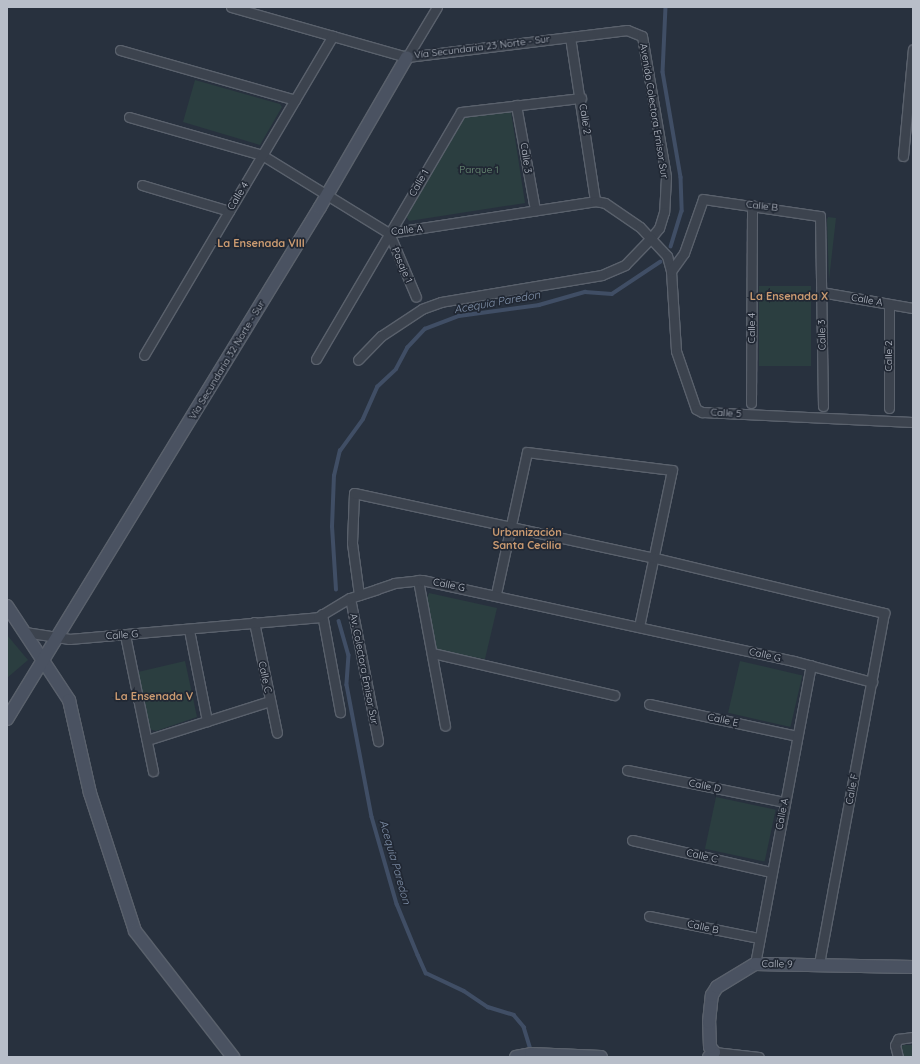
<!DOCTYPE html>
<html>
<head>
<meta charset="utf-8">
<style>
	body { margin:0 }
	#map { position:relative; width:920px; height:1064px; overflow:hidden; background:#28313e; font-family:Quicksand,sans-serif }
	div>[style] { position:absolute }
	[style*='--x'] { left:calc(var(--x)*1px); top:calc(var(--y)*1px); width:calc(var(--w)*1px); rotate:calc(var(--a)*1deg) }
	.green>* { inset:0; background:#2b3e40; transform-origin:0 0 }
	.stream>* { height:3.5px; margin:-1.75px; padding:0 1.75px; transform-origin:1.75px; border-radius:1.75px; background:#404e65 }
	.roads { filter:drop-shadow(1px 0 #5a616c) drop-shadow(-1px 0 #5a616c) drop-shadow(0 1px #5a616c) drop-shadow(0 -1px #5a616c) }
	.street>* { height:9px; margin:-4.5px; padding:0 4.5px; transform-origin:4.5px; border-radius:4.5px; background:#3c434e }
	.secondary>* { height:12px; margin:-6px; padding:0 6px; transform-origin:6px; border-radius:6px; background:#4a5261 }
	span { translate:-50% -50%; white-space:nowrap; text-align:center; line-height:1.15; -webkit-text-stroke:3.5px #212834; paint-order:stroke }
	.street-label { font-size:10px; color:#b8bec9 }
	.park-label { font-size:10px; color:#72977c }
	.neighbourhood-label { font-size:11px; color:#cb9b71; font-weight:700 }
	.water-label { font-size:11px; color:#8394ad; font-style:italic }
	.frame { position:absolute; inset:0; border:8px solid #b8bec9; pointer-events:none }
</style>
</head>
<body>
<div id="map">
	<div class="green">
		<i style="clip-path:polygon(195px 80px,280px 104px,282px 107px,260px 145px,183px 122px)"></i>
		<i style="clip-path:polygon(511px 112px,525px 203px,409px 221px,406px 216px,464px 117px)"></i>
		<i style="clip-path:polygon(828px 217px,836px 218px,829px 280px,827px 220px)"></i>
		<i style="left:759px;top:286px;width:52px;height:80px"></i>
		<i style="clip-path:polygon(429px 593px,497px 608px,485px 659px,437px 651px,427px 598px)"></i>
		<i style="clip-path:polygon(7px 635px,28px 660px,7px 678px)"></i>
		<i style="clip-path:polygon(185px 661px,197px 717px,156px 731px,149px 729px,138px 672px)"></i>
		<i style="left:740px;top:661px;width:64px;height:53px;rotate:13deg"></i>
		<i style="left:716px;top:797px;width:61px;height:53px;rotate:12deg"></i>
		<i style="clip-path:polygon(904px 1045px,913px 1045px,913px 1057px,901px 1057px,900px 1047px)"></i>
	</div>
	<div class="stream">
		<i style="--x:666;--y:7;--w:65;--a:92.6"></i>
		<i style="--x:663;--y:72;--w:107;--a:80.3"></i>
		<i style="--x:681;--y:177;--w:34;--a:88"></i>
		<i style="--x:682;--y:211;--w:37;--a:107"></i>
		<i style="--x:336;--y:590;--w:63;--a:-93.6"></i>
		<i style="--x:332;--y:527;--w:51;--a:-87.8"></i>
		<i style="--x:334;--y:476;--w:26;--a:-77"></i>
		<i style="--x:340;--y:451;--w:39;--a:-54"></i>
		<i style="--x:363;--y:419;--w:35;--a:-66"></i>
		<i style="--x:377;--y:387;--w:26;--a:-43"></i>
		<i style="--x:396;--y:369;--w:24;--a:-62"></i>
		<i style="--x:407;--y:348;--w:26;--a:-47"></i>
		<i style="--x:425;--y:329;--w:36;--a:-21"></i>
		<i style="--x:459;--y:316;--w:81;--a:-7.8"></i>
		<i style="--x:539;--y:305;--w:48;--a:-15.8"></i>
		<i style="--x:585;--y:292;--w:27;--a:4"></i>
		<i style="--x:612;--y:294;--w:58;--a:-33.7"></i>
		<i style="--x:339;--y:621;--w:35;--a:74"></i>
		<i style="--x:349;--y:655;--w:30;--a:94"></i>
		<i style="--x:347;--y:685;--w:134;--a:79.3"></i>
		<i style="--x:372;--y:817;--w:91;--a:74"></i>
		<i style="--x:397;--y:904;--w:55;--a:67.6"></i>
		<i style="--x:418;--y:955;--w:20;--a:66"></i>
		<i style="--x:426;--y:973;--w:42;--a:25.3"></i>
		<i style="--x:464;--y:991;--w:29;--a:34"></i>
		<i style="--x:488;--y:1007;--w:27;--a:17"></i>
		<i style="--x:514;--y:1015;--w:16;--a:50"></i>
		<i style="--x:524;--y:1027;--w:21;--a:73"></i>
	</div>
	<div class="roads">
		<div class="street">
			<i style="--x:231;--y:7;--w:183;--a:15.9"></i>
			<i style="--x:407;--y:57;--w:222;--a:-7"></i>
			<i style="--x:627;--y:30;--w:16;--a:22"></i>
			<i style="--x:642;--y:36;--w:143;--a:80.3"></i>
			<i style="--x:666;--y:177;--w:35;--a:93"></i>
			<i style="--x:664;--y:212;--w:17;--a:107"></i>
			<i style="--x:659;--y:228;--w:13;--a:129"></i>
			<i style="--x:651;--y:238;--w:37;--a:134"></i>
			<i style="--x:625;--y:265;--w:25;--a:157"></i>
			<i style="--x:602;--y:275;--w:163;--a:170.5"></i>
			<i style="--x:441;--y:302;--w:20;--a:160"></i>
			<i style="--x:422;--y:309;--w:49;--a:146.6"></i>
			<i style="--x:381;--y:336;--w:33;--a:134"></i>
			<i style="--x:570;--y:37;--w:166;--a:81.3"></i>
			<i style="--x:120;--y:50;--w:182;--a:15.9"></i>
			<i style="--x:407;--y:57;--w:58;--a:-59"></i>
			<i style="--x:516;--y:105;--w:107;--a:79.7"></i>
			<i style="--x:129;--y:117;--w:138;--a:15.9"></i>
			<i style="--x:262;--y:155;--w:149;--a:31.6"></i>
			<i style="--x:389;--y:233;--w:208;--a:-8.8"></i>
			<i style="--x:595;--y:201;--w:10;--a:11"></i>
			<i style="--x:605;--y:203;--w:42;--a:34.4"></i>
			<i style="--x:640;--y:227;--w:40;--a:47"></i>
			<i style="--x:667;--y:256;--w:16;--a:75"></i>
			<i style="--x:671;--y:271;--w:80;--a:86.4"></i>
			<i style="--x:676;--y:351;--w:61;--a:71"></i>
			<i style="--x:696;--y:409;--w:7;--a:27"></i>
			<i style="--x:702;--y:412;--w:211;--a:2.7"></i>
			<i style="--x:903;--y:156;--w:107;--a:-84.7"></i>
			<i style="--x:142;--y:185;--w:91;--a:16.6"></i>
			<i style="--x:389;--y:233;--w:69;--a:67.1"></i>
			<i style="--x:671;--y:271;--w:22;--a:-54"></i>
			<i style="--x:684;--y:253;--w:57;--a:-70.6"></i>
			<i style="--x:703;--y:199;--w:118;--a:8.3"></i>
			<i style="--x:820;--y:216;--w:190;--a:89.1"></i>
			<i style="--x:821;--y:292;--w:93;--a:9.9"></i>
			<i style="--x:889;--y:304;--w:104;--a:90"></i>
			<i style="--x:144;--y:355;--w:371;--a:-59.4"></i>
			<i style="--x:316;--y:359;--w:286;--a:-59.6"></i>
			<i style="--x:461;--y:112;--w:121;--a:-6.7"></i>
			<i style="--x:751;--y:403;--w:198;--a:-89.7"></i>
			<i style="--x:418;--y:580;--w:148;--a:79.5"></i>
			<i style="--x:496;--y:594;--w:145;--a:-77.7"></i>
			<i style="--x:527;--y:452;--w:146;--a:7.1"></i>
			<i style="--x:672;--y:470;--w:160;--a:101.9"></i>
			<i style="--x:359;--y:595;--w:52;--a:-97.7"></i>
			<i style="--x:352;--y:543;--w:50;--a:-87.7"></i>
			<i style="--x:354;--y:493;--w:308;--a:12.2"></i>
			<i style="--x:655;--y:558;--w:236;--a:13.5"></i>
			<i style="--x:884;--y:613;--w:358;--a:100.5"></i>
			<i style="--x:350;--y:598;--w:146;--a:78.9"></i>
			<i style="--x:322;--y:614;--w:100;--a:79.6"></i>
			<i style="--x:254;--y:622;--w:113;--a:78.3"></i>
			<i style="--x:189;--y:630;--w:93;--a:78.8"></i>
			<i style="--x:25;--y:632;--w:45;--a:9"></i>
			<i style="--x:69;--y:639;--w:250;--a:-5"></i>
			<i style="--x:318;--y:617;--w:37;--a:-31"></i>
			<i style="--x:350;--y:598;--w:28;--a:-18"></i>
			<i style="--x:377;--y:589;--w:18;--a:-19"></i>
			<i style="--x:394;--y:583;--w:28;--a:-6"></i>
			<i style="--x:422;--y:580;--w:381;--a:12.3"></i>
			<i style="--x:794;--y:661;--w:81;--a:15.1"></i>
			<i style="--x:125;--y:635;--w:139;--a:78.4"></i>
			<i style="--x:432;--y:653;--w:187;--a:13"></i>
			<i style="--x:649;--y:704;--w:151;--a:12.2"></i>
			<i style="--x:147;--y:740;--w:129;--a:-17.6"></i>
			<i style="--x:627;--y:770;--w:160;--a:11.5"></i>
			<i style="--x:632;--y:840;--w:143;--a:13"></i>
			<i style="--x:649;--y:916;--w:111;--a:11.4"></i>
			<i style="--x:755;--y:964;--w:304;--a:-79.4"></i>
			<i style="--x:714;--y:1052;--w:45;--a:6.3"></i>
			<i style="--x:898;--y:1057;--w:12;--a:-104"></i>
			<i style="--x:895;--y:1045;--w:7;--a:-63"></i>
			<i style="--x:898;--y:1039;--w:15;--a:-8"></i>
		</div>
		<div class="secondary">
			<i style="--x:7;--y:606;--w:113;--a:56.6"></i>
			<i style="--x:69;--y:700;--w:95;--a:77.3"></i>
			<i style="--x:90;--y:793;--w:145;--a:71.9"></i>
			<i style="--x:135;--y:931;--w:160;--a:52.1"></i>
			<i style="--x:7;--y:719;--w:600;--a:-58.56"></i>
			<i style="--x:320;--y:207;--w:173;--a:-59.9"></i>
			<i style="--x:516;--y:1057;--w:15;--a:-11"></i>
			<i style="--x:531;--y:1054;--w:70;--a:2.5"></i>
			<i style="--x:709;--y:1057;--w:7;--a:-45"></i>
			<i style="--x:714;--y:1052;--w:6;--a:-129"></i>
			<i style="--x:710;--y:1047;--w:25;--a:-92"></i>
			<i style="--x:709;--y:1022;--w:27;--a:-84"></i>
			<i style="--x:712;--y:995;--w:9;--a:-58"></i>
			<i style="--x:717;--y:987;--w:44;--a:-31.2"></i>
			<i style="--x:755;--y:964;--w:158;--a:1.1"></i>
		</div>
	</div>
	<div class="street-label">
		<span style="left:482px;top:47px;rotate:-7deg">Vía Secundaria 23 Norte - Sur</span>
		<span style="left:654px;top:111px;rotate:81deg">Avenida Colectora Emisor Sur</span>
		<span style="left:585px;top:119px;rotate:81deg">Calle 2</span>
		<span style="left:526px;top:158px;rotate:81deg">Calle 3</span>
		<span style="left:419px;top:183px;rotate:-60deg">Calle 1</span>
		<span style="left:238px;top:196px;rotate:-59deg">Calle 4</span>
		<span style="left:762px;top:206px;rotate:7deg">Calle B</span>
		<span style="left:407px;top:230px;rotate:-6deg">Calle A</span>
		<span style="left:402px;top:265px;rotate:67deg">Pasaje 1</span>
		<span style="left:867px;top:300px;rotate:10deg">Calle A</span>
		<span style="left:752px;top:328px;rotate:-90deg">Calle 4</span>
		<span style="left:822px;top:335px;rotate:-91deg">Calle 3</span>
		<span style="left:889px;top:356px;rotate:-90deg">Calle 2</span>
		<span style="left:227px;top:360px;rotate:-59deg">Vía Secundaria 32 Norte - Sur</span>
		<span style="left:726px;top:413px;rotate:3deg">Calle 5</span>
		<span style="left:449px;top:585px;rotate:11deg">Calle G</span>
		<span style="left:122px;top:635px;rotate:-4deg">Calle G</span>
		<span style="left:765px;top:655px;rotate:13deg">Calle G</span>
		<span style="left:364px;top:669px;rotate:79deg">Av. Colectora Emisor Sur</span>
		<span style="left:265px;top:677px;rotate:78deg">Calle C</span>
		<span style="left:723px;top:720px;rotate:12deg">Calle E</span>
		<span style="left:705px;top:786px;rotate:11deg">Calle D</span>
		<span style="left:852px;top:789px;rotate:-79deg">Calle F</span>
		<span style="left:782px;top:814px;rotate:-79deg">Calle A</span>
		<span style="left:702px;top:856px;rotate:13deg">Calle C</span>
		<span style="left:703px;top:927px;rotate:12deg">Calle B</span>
		<span style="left:777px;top:964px;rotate:1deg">Calle 9</span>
	</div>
	<div class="park-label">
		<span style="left:479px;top:170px">Parque 1</span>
	</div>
	<div class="neighbourhood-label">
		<span style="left:261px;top:243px">La Ensenada VIII</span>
		<span style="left:789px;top:296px">La Ensenada X</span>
		<span style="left:527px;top:539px">Urbanización<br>Santa Cecilia</span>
		<span style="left:154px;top:696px">La Ensenada V</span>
	</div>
	<div class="water-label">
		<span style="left:497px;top:302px;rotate:-10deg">Acequia Paredon</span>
		<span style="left:395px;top:862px;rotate:74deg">Acequia Paredon</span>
	</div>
	<div class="frame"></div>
</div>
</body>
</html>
